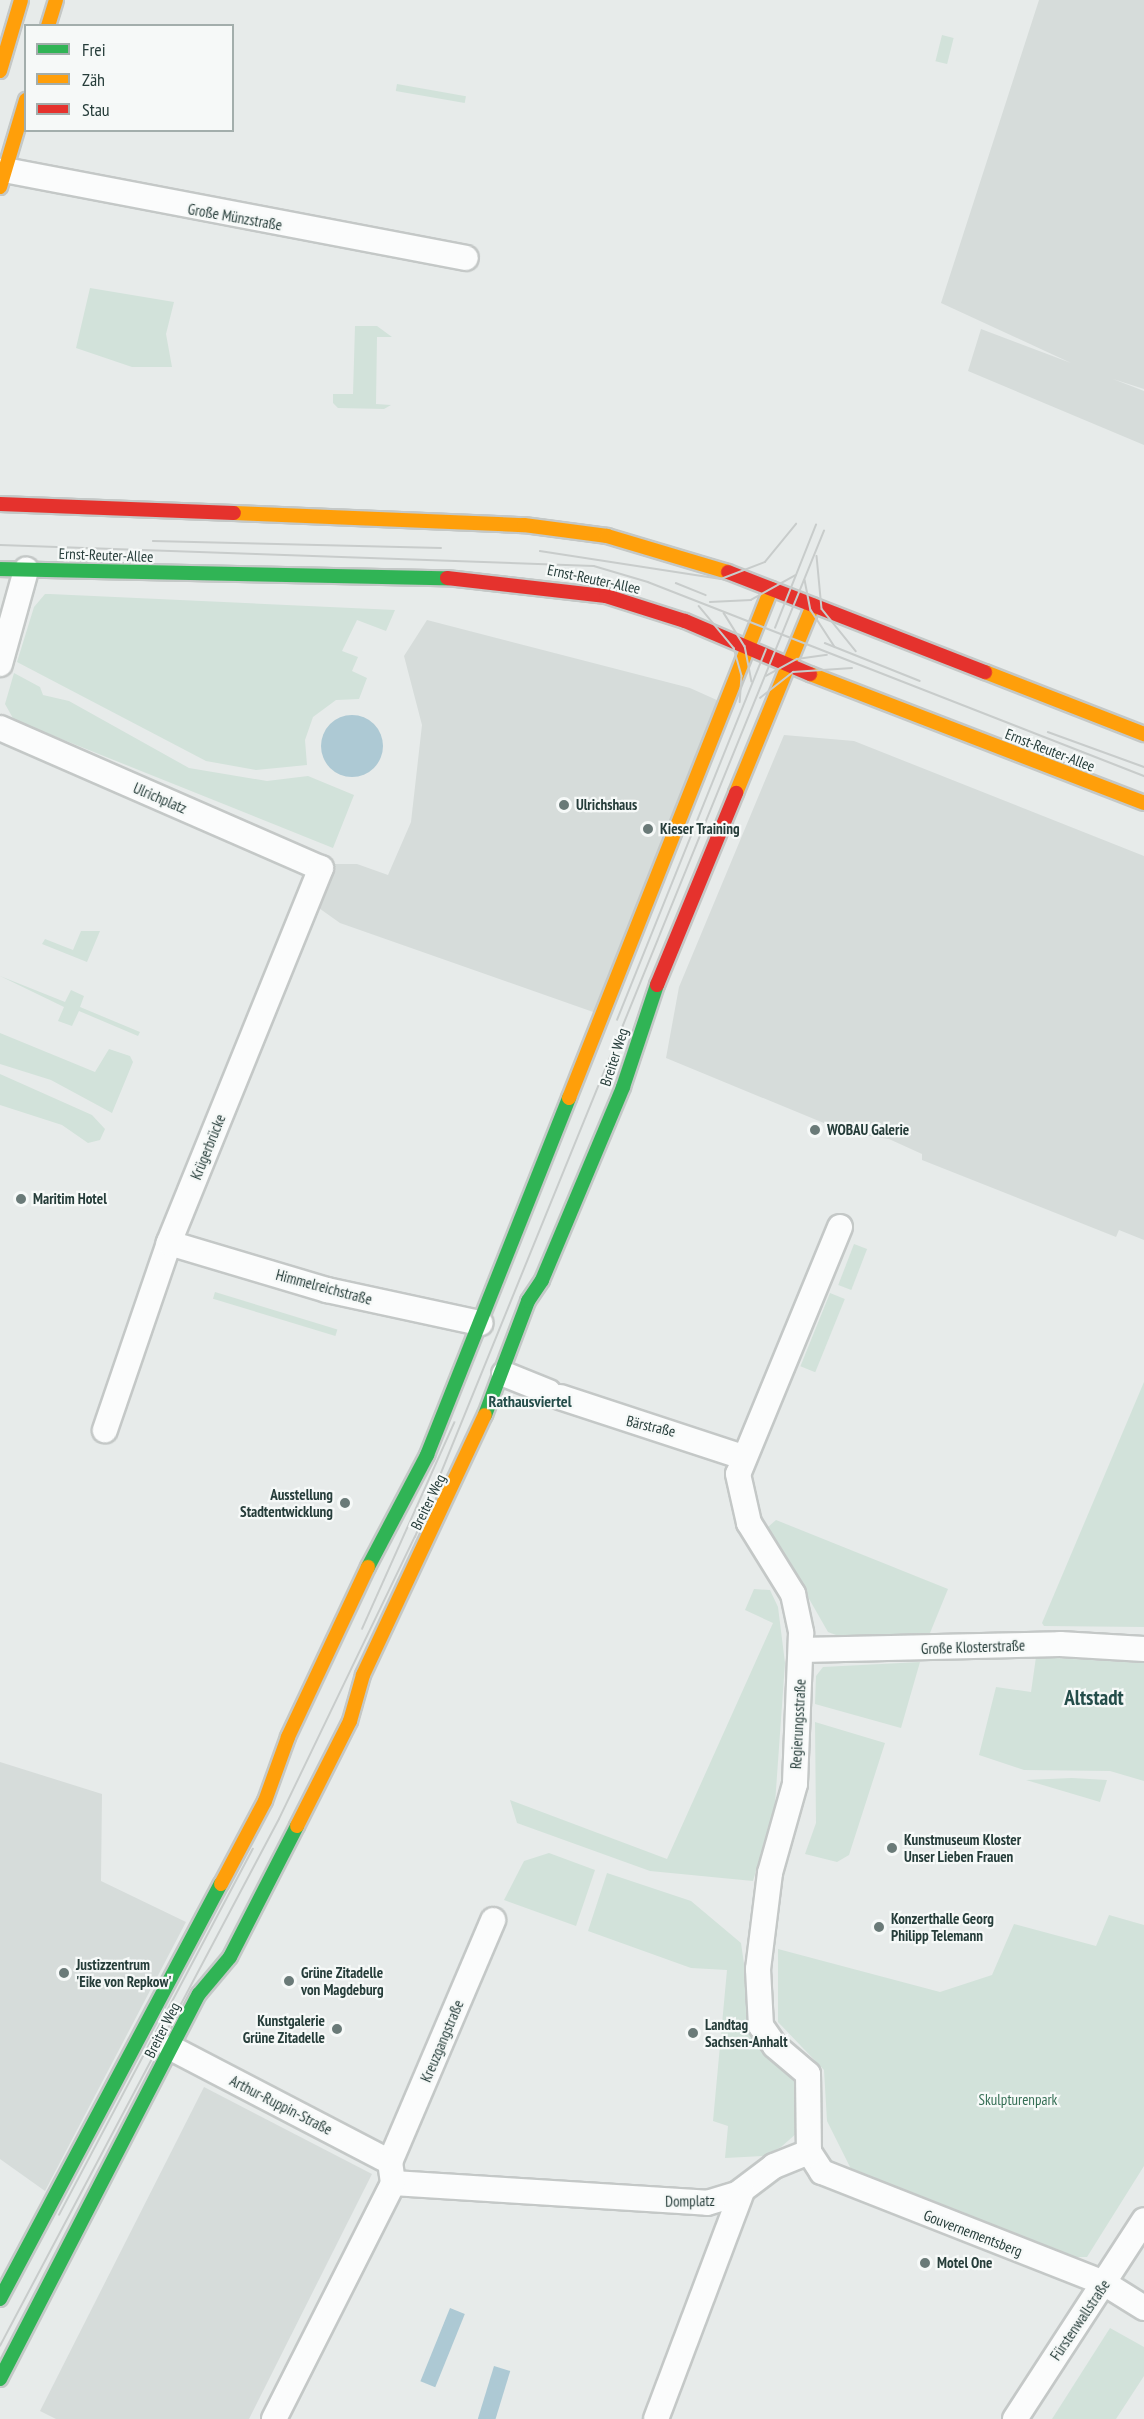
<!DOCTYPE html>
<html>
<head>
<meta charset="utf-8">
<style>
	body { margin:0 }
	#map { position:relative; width:1144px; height:2419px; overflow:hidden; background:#e7ebea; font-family:"PT Sans Narrow",sans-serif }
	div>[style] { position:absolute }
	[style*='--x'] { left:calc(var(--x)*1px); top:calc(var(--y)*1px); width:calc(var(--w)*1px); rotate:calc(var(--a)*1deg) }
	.built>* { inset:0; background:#d6dcda }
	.green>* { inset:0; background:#d2e2da; transform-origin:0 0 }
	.water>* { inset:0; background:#adc9d4; transform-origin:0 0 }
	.round { border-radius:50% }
	.roads { filter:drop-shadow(2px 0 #c4c8c7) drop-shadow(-2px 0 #c4c8c7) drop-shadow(0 2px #c4c8c7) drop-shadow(0 -2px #c4c8c7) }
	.street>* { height:24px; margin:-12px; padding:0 12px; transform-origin:12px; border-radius:12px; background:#fbfcfc }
	.fast>* { height:14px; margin:-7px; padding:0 7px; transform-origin:7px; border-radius:7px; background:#30b455 }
	.slow>* { height:14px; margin:-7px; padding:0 7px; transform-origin:7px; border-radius:7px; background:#ff9f0a }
	.jam>* { height:14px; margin:-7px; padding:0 7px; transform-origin:7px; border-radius:7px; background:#e5322d }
	.tram>* { height:1.5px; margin:-0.75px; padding:0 0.75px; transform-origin:0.75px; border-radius:0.75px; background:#c8cccb }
	.dots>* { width:16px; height:16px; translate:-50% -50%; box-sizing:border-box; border:3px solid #f6f9f8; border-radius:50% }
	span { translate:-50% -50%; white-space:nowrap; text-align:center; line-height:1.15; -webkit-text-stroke:4.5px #f6f9f8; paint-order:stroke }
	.street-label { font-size:15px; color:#263d3a }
	.poi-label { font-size:15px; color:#263d3a; font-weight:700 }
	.left { translate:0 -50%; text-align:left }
	.right { translate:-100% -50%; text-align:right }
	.park-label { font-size:15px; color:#356f55 }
	.neighbourhood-label { font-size:16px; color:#244d4a; font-weight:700 }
	.district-label { font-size:21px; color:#244d4a; font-weight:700 }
	.legend { position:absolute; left:24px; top:24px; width:210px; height:108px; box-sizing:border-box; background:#f6f9f8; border:2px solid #a3aeac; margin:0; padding:8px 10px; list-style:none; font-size:18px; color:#263d3a }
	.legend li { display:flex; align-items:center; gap:12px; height:30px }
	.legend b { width:30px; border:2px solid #a3aeac }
</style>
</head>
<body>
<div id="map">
	<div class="built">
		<i style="clip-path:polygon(1039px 0,1144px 0,1144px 389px,1113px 379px,1144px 391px,1144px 445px,968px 371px,981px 329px,1071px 363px,941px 303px)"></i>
		<i style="clip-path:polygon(427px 620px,690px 688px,719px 701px,596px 1013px,340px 923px,316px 906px,330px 864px,357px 864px,388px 875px,411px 822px,422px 725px,404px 656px)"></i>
		<i style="clip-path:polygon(784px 735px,854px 741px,1144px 856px,1144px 1240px,1119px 1230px,1116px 1237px,922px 1160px,922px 1154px,889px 1139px,848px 1133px,666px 1058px,679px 987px)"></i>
		<i style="clip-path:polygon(0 1762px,102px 1794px,101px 1881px,186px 1922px,45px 2191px,0 2159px)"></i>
		<i style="clip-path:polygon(204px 2087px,372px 2174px,249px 2419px,56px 2419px,40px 2411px)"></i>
	</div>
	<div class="green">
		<i style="left:942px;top:35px;width:12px;height:27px;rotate:14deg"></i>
		<i style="left:397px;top:84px;width:70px;height:7px;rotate:10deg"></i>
		<i style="clip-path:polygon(90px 288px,174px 302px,166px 334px,172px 367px,132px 367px,76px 348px)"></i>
		<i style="clip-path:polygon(355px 326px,377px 326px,392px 337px,377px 337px,376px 404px,391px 405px,384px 409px,338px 408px,333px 403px,333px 394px,353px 394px)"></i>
		<i style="clip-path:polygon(45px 594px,50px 594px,395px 610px,386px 631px,357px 620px,342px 651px,358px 657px,352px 671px,367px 678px,359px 699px,336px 700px,313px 717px,305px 740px,307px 765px,256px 770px,206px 761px,17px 662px,34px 607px)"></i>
		<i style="clip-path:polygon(14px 673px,40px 687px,43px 695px,69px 701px,189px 768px,267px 781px,308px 776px,354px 795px,333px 848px,14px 720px,5px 704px)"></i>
		<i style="clip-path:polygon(81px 931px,100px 931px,87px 962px,42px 944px,45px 939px,73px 950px)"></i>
		<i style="clip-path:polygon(0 976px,65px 1002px,71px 990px,84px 996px,80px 1007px,140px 1032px,138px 1036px,79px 1011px,72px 1026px,58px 1021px,64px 1007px)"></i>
		<i style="clip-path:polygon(0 1033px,95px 1072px,109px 1049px,130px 1056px,133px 1062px,112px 1113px,51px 1080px,0 1064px)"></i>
		<i style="clip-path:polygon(0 1074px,92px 1115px,105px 1129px,100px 1140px,88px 1143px,62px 1125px,0 1105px)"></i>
		<i style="left:854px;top:1244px;width:14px;height:44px;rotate:21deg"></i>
		<i style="left:215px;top:1292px;width:128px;height:7px;rotate:17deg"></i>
		<i style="left:830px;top:1293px;width:16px;height:79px;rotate:22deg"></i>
		<i style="clip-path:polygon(1144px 1382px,1144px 1627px,1044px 1626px,1042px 1623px)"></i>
		<i style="clip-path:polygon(776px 1520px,948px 1589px,930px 1633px,844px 1638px,828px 1632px,768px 1527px)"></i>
		<i style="clip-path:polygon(754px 1589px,770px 1590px,778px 1607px,785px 1663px,775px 1804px,753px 1881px,650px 1871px,517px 1823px,510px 1800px,667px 1859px,773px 1623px,745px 1610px)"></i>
		<i style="clip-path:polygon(1036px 1657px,1144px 1663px,1144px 1781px,1110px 1771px,1024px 1770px,979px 1755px,996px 1687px,1031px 1692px)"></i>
		<i style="clip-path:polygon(920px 1662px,901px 1728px,815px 1704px,816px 1676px,823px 1667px)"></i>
		<i style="clip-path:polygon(815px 1722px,885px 1743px,849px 1855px,837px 1862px,805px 1854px,816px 1823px)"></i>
		<i style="clip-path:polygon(1072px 1778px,1107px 1780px,1100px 1802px,1026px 1780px)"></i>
		<i style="clip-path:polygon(549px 1853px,595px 1870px,576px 1926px,504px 1900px,524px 1861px)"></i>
		<i style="clip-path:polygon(607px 1873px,691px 1901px,741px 1943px,755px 2040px,797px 2079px,797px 2133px,781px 2147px,763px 2156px,725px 2158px,728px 2126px,713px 2121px,727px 1970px,691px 1968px,588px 1931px)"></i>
		<i style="clip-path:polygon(1109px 1915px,1144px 1925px,1144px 2166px,1087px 2257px,1074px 2257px,851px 2169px,827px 2121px,824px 2070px,778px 2022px,778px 1949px,940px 1992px,992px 1975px,1014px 1924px,1096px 1946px)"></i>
		<i style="clip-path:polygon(1110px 2328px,1144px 2347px,1144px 2376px,1116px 2419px,1052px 2419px)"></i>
	</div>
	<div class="water">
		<i class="round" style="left:321px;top:715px;width:62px;height:62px"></i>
		<i style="left:450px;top:2308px;width:16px;height:79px;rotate:22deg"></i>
		<i style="left:494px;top:2366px;width:17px;height:56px;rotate:17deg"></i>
	</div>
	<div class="roads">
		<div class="street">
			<i style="--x:5;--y:170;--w:469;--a:10.8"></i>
			<i style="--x:0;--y:664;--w:98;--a:-74.5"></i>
			<i style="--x:0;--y:728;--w:350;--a:23.6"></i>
			<i style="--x:321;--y:868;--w:405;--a:112.1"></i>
			<i style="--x:169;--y:1243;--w:198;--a:108.9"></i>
			<i style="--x:840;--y:1227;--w:267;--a:112.4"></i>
			<i style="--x:738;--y:1474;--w:50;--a:77.3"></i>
			<i style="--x:749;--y:1523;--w:84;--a:58.2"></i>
			<i style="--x:793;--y:1594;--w:40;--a:78"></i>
			<i style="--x:801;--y:1633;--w:151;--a:92.3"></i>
			<i style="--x:795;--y:1784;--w:92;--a:105.7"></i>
			<i style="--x:770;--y:1873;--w:97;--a:97.1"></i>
			<i style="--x:758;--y:1969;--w:57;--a:87"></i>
			<i style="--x:761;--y:2026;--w:24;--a:55"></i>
			<i style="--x:775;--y:2046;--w:43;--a:40.3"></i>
			<i style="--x:808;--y:2074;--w:78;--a:89.3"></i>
			<i style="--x:809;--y:2152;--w:24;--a:57"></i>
			<i style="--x:822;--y:2172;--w:303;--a:21.5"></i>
			<i style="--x:1104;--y:2283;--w:47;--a:32"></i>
			<i style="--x:169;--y:1243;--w:165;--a:16.6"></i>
			<i style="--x:327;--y:1290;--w:157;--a:12.2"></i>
			<i style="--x:504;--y:1374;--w:48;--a:21.8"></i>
			<i style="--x:560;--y:1397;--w:192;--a:18.2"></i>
			<i style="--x:801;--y:1650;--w:259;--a:-1.3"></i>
			<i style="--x:1060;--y:1644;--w:84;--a:3.4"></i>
			<i style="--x:171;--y:2048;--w:247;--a:27.5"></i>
			<i style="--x:390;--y:2162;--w:263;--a:-66.9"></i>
			<i style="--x:393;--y:2183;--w:315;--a:3.6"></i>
			<i style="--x:707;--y:2203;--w:31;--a:-17"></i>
			<i style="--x:737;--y:2194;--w:46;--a:-37.1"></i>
			<i style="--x:774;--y:2166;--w:38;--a:-22"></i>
			<i style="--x:274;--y:2419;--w:264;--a:-63.2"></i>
			<i style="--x:393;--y:2183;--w:21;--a:-98"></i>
			<i style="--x:656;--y:2419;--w:244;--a:-69.3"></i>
			<i style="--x:1015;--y:2419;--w:237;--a:-57"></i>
		</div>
		<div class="fast">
			<i style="--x:0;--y:569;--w:447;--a:1.2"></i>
			<i style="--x:485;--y:1415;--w:122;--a:-69.3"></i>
			<i style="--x:528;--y:1301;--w:25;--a:-56"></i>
			<i style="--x:542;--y:1280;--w:209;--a:-67.2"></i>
			<i style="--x:623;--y:1087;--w:108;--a:-71.6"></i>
			<i style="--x:368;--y:1567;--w:127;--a:-62.2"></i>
			<i style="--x:427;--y:1455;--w:384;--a:-68.3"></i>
			<i style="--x:0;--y:2299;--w:470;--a:-62"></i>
			<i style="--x:0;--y:2379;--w:433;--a:-62.7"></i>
			<i style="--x:199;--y:1994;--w:48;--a:-50"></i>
			<i style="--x:230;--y:1957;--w:147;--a:-62.9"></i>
		</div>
		<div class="slow">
			<i style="--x:48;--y:26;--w:27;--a:-73"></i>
			<i style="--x:0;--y:71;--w:74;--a:-73.5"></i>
			<i style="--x:0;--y:187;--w:91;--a:-73.4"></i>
			<i style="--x:234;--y:513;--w:290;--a:2.4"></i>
			<i style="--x:524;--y:525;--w:84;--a:7.5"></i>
			<i style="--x:607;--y:536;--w:126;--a:16.6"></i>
			<i style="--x:985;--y:672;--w:171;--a:21.3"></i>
			<i style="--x:810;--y:674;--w:358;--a:21.1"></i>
			<i style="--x:736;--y:793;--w:203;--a:-67.7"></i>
			<i style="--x:569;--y:1098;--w:548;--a:-68.35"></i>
			<i style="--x:297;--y:1826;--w:118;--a:-63.2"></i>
			<i style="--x:350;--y:1721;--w:48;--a:-74.2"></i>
			<i style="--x:363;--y:1675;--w:287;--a:-64.9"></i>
			<i style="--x:221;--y:1884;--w:94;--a:-62.1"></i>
			<i style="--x:265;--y:1801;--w:68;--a:-70.2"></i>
			<i style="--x:288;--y:1737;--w:188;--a:-64.8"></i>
		</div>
		<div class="jam">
			<i style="--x:0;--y:504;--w:234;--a:2.2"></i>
			<i style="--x:728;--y:572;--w:276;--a:21.3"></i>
			<i style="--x:447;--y:578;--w:160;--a:6.5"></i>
			<i style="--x:606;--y:596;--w:83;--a:17.6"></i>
			<i style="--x:685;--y:621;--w:136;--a:23"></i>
			<i style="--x:657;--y:985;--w:208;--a:-67.6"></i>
		</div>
	</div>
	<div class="tram">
		<i style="--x:153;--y:541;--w:288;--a:1.4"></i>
		<i style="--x:0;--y:545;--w:594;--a:2.02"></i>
		<i style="--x:594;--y:566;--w:56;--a:16.5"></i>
		<i style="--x:648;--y:582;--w:533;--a:21.36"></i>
		<i style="--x:540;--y:551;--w:183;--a:8.8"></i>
		<i style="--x:721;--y:579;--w:47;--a:-21.1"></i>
		<i style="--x:765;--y:562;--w:49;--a:-50.8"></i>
		<i style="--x:817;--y:556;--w:53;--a:84.6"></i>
		<i style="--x:822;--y:609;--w:54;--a:51"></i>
		<i style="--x:805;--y:580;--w:31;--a:79"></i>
		<i style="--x:811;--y:610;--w:44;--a:57"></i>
		<i style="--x:676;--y:583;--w:32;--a:22"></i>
		<i style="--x:710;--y:602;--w:41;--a:-2.8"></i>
		<i style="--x:751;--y:600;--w:51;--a:-29.1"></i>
		<i style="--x:699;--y:606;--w:55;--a:50.2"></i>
		<i style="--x:734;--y:648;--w:29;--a:74"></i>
		<i style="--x:742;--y:676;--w:26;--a:94"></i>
		<i style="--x:724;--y:613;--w:39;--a:58"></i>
		<i style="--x:745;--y:646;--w:36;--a:79"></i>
		<i style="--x:775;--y:628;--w:111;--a:-68.3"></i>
		<i style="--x:825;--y:643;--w:102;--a:21.8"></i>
		<i style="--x:766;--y:676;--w:35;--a:-29"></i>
		<i style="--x:797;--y:659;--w:30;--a:-8"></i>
		<i style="--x:760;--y:698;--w:42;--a:-38.2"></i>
		<i style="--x:793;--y:672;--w:59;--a:-3.9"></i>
		<i style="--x:1048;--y:732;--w:102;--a:20"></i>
		<i style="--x:617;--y:1020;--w:399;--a:-68.1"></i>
		<i style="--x:362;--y:1629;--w:226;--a:-65.9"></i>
		<i style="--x:59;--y:2215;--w:414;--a:-62.1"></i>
		<i style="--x:0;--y:2346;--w:596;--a:-62.1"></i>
		<i style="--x:279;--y:1819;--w:313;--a:-64.3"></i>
		<i style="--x:415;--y:1537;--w:1086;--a:-67.88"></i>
	</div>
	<div class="dots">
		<i style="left:564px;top:805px;background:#6a7a78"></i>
		<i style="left:648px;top:829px;background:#6a7a78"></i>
		<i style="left:815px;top:1130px;background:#6a7a78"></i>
		<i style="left:21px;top:1199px;background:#6a7a78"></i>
		<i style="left:345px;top:1503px;background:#6a7a78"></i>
		<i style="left:892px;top:1848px;background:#6a7a78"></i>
		<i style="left:879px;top:1927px;background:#6a7a78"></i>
		<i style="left:64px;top:1973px;background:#6a7a78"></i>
		<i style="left:289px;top:1981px;background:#6a7a78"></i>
		<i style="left:337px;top:2029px;background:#6a7a78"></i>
		<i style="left:693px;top:2033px;background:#6a7a78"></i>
		<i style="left:925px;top:2263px;background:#6a7a78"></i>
	</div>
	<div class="street-label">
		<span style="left:235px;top:217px;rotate:10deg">Große Münzstraße</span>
		<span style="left:106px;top:555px;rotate:2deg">Ernst-Reuter-Allee</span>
		<span style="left:594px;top:579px;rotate:12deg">Ernst-Reuter-Allee</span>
		<span style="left:1050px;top:750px;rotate:21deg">Ernst-Reuter-Allee</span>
		<span style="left:160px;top:798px;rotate:23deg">Ulrichplatz</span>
		<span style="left:614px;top:1057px;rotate:-72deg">Breiter Weg</span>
		<span style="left:208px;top:1147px;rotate:-68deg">Krügerbrücke</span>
		<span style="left:324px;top:1287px;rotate:15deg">Himmelreichstraße</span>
		<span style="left:651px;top:1426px;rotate:13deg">Bärstraße</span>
		<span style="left:428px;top:1502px;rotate:-64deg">Breiter Weg</span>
		<span style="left:973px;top:1647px;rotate:-2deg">Große Klosterstraße</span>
		<span style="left:798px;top:1724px;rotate:-87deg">Regierungsstraße</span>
		<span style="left:162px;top:2030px;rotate:-63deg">Breiter Weg</span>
		<span style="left:442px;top:2041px;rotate:-67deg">Kreuzgangstraße</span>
		<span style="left:281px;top:2105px;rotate:27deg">Arthur-Ruppin-Straße</span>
		<span style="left:690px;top:2201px;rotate:-1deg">Domplatz</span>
		<span style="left:973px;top:2233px;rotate:21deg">Gouvernementsberg</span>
		<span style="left:1080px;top:2320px;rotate:-56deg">Fürstenwallstraße</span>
	</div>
	<div class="poi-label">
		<span class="left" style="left:576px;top:805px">Ulrichshaus</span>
		<span class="left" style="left:660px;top:829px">Kieser Training</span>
		<span class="left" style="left:827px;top:1130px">WOBAU Galerie</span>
		<span class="left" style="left:33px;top:1199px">Maritim Hotel</span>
		<span class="right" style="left:333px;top:1503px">Ausstellung<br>Stadtentwicklung</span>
		<span class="left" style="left:904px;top:1848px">Kunstmuseum Kloster<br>Unser Lieben Frauen</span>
		<span class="left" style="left:891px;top:1927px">Konzerthalle Georg<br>Philipp Telemann</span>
		<span class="left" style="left:76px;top:1973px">Justizzentrum<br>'Eike von Repkow'</span>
		<span class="left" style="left:301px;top:1981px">Grüne Zitadelle<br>von Magdeburg</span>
		<span class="right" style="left:325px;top:2029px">Kunstgalerie<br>Grüne Zitadelle</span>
		<span class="left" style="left:705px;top:2033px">Landtag<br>Sachsen-Anhalt</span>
		<span class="left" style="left:937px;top:2263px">Motel One</span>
	</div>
	<div class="park-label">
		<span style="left:1018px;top:2100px">Skulpturenpark</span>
	</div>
	<div class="neighbourhood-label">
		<span style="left:530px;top:1401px">Rathausviertel</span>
	</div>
	<div class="district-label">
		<span style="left:1094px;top:1698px">Altstadt</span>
	</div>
	<ul class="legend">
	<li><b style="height:8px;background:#30b455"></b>Frei</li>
	<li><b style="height:8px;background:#ff9f0a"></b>Zäh</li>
	<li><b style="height:8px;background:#e5322d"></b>Stau</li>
	</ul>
</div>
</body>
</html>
